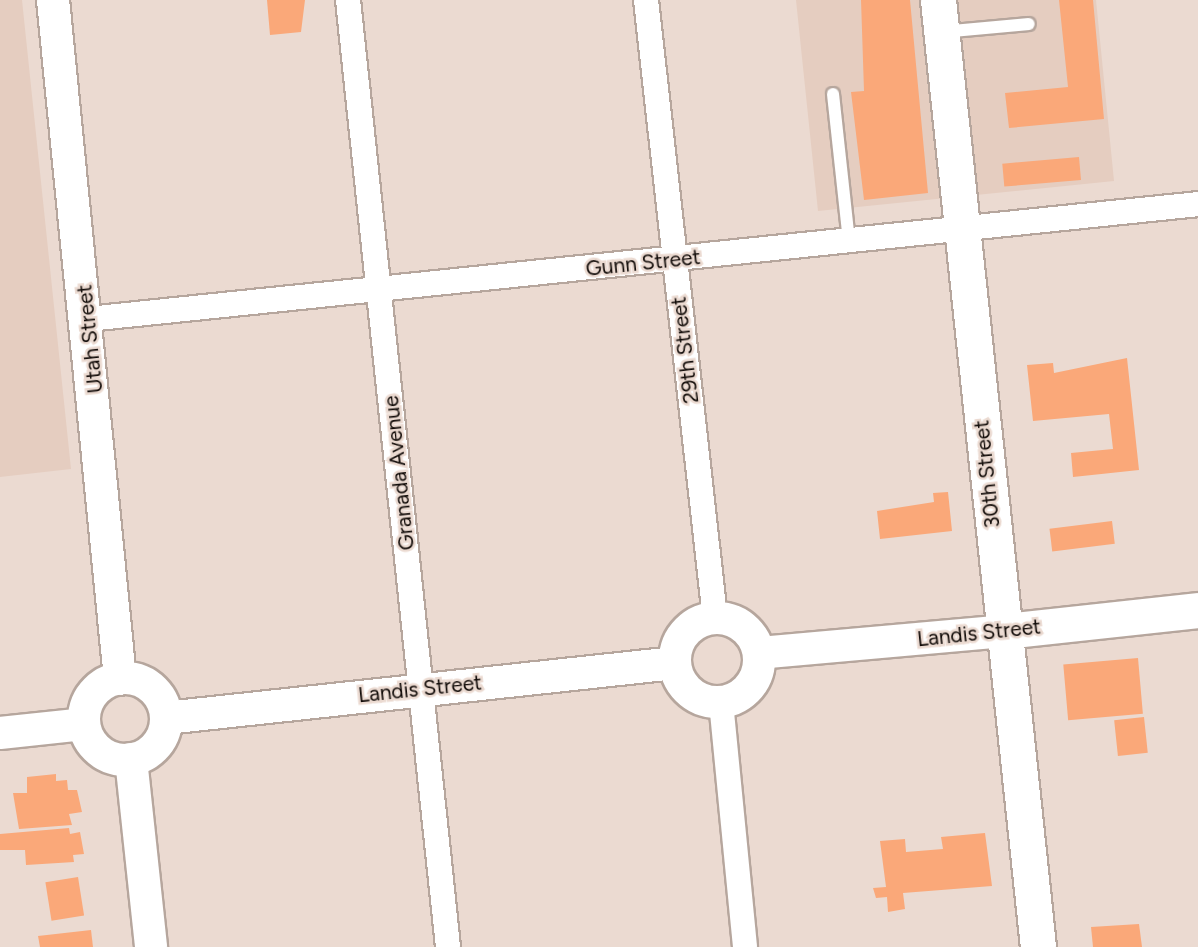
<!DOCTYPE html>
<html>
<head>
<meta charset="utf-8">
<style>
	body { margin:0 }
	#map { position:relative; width:1198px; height:947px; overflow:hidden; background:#ebdad1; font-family:Figtree,sans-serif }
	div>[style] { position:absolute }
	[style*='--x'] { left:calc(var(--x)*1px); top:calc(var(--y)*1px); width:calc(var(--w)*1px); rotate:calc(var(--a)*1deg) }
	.built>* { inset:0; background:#e5cdc0 }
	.building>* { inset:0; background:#faa879; transform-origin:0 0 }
	.roads { filter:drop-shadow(2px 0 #b6a69d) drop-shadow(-2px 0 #b6a69d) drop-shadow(0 2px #b6a69d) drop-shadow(0 -2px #b6a69d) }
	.service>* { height:12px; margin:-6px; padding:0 6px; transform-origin:6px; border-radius:6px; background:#fff }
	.minor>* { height:24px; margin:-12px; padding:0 12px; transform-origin:12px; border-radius:12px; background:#fff }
	.tertiary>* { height:32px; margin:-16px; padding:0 16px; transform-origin:16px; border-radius:16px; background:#fff }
	.tertiary>.ring { margin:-16px; padding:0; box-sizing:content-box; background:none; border:32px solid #fff; border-radius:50% }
	.secondary>* { height:35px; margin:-17.5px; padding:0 17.5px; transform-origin:17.5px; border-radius:17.5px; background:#fff }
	span { translate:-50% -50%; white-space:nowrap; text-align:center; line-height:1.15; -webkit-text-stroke:5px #ebdad1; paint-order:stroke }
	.street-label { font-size:21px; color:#110b08 }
</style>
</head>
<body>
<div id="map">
	<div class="built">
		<i style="clip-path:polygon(0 0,22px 0,71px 469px,0 477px)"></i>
		<i style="clip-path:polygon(796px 0,1096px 0,1114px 181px,818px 211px)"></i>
	</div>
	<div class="building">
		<i style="clip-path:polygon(267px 0,305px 0,301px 32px,270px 35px)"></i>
		<i style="clip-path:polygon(861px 0,910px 0,928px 193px,864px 200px,851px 92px,864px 91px)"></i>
		<i style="clip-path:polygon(1059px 0,1093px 0,1104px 119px,1009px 128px,1005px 93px,1068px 87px)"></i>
		<i style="left:1079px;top:157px;width:23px;height:77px;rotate:85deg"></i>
		<i style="clip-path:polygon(1127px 358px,1139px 470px,1073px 477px,1071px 453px,1113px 449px,1109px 414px,1033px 421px,1027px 365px,1053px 363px,1054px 373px)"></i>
		<i style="clip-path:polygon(948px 492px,952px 531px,880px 539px,877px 511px,934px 502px,933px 493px)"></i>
		<i style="left:1112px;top:521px;width:23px;height:63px;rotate:83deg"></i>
		<i style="left:1138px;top:658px;width:56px;height:75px;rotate:85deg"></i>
		<i style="left:1144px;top:717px;width:36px;height:30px;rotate:84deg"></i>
		<i style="clip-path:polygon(56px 774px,56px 781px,67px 780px,68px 790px,77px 790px,82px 812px,69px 814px,72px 825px,19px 829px,13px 793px,27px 793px,27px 777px)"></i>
		<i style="clip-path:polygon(69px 828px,70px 834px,80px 832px,84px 854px,73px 855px,74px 862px,26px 865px,25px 850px,0 850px,0 834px)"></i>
		<i style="clip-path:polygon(985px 833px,992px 886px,903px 893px,905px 909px,888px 912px,887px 897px,876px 898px,873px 888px,886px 887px,880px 841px,905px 839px,906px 852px,943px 849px,941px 837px)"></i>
		<i style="left:78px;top:877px;width:39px;height:33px;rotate:81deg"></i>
		<i style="clip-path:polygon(1139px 924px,1142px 947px,1093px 947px,1091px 927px)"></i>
		<i style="clip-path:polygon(91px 930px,93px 947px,40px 947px,38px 936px)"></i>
	</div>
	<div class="roads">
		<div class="service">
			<i style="--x:942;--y:32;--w:87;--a:-5.3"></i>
			<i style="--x:833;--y:94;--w:149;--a:83.8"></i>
		</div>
		<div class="minor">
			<i style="--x:348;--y:0;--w:952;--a:83.97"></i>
			<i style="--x:646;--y:0;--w:621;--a:83.62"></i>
			<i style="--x:88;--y:319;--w:1116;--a:-5.91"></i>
			<i style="--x:721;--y:702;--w:246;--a:84.4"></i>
		</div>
		<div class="tertiary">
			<i style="--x:53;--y:0;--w:682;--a:84.36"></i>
			<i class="ring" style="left:675px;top:618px;width:52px;height:52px"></i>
			<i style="--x:759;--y:653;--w:247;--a:-5.1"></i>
			<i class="ring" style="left:84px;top:678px;width:50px;height:50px"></i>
			<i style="--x:166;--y:718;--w:512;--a:-6.17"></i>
			<i style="--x:0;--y:733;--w:84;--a:-6.1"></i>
			<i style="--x:131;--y:759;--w:189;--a:83.9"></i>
		</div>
		<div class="secondary">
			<i style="--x:938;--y:0;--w:952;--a:83.97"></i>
			<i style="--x:1005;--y:631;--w:194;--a:-6.2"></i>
		</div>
	</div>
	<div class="street-label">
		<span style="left:643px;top:263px;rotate:-6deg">Gunn Street</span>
		<span style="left:90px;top:339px;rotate:-96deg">Utah Street</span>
		<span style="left:685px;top:350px;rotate:-97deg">29th Street</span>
		<span style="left:399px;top:473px;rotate:-96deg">Granada Avenue</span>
		<span style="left:987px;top:474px;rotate:-96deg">30th Street</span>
		<span style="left:979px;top:633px;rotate:-6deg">Landis Street</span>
		<span style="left:420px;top:689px;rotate:-6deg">Landis Street</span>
	</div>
</div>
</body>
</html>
